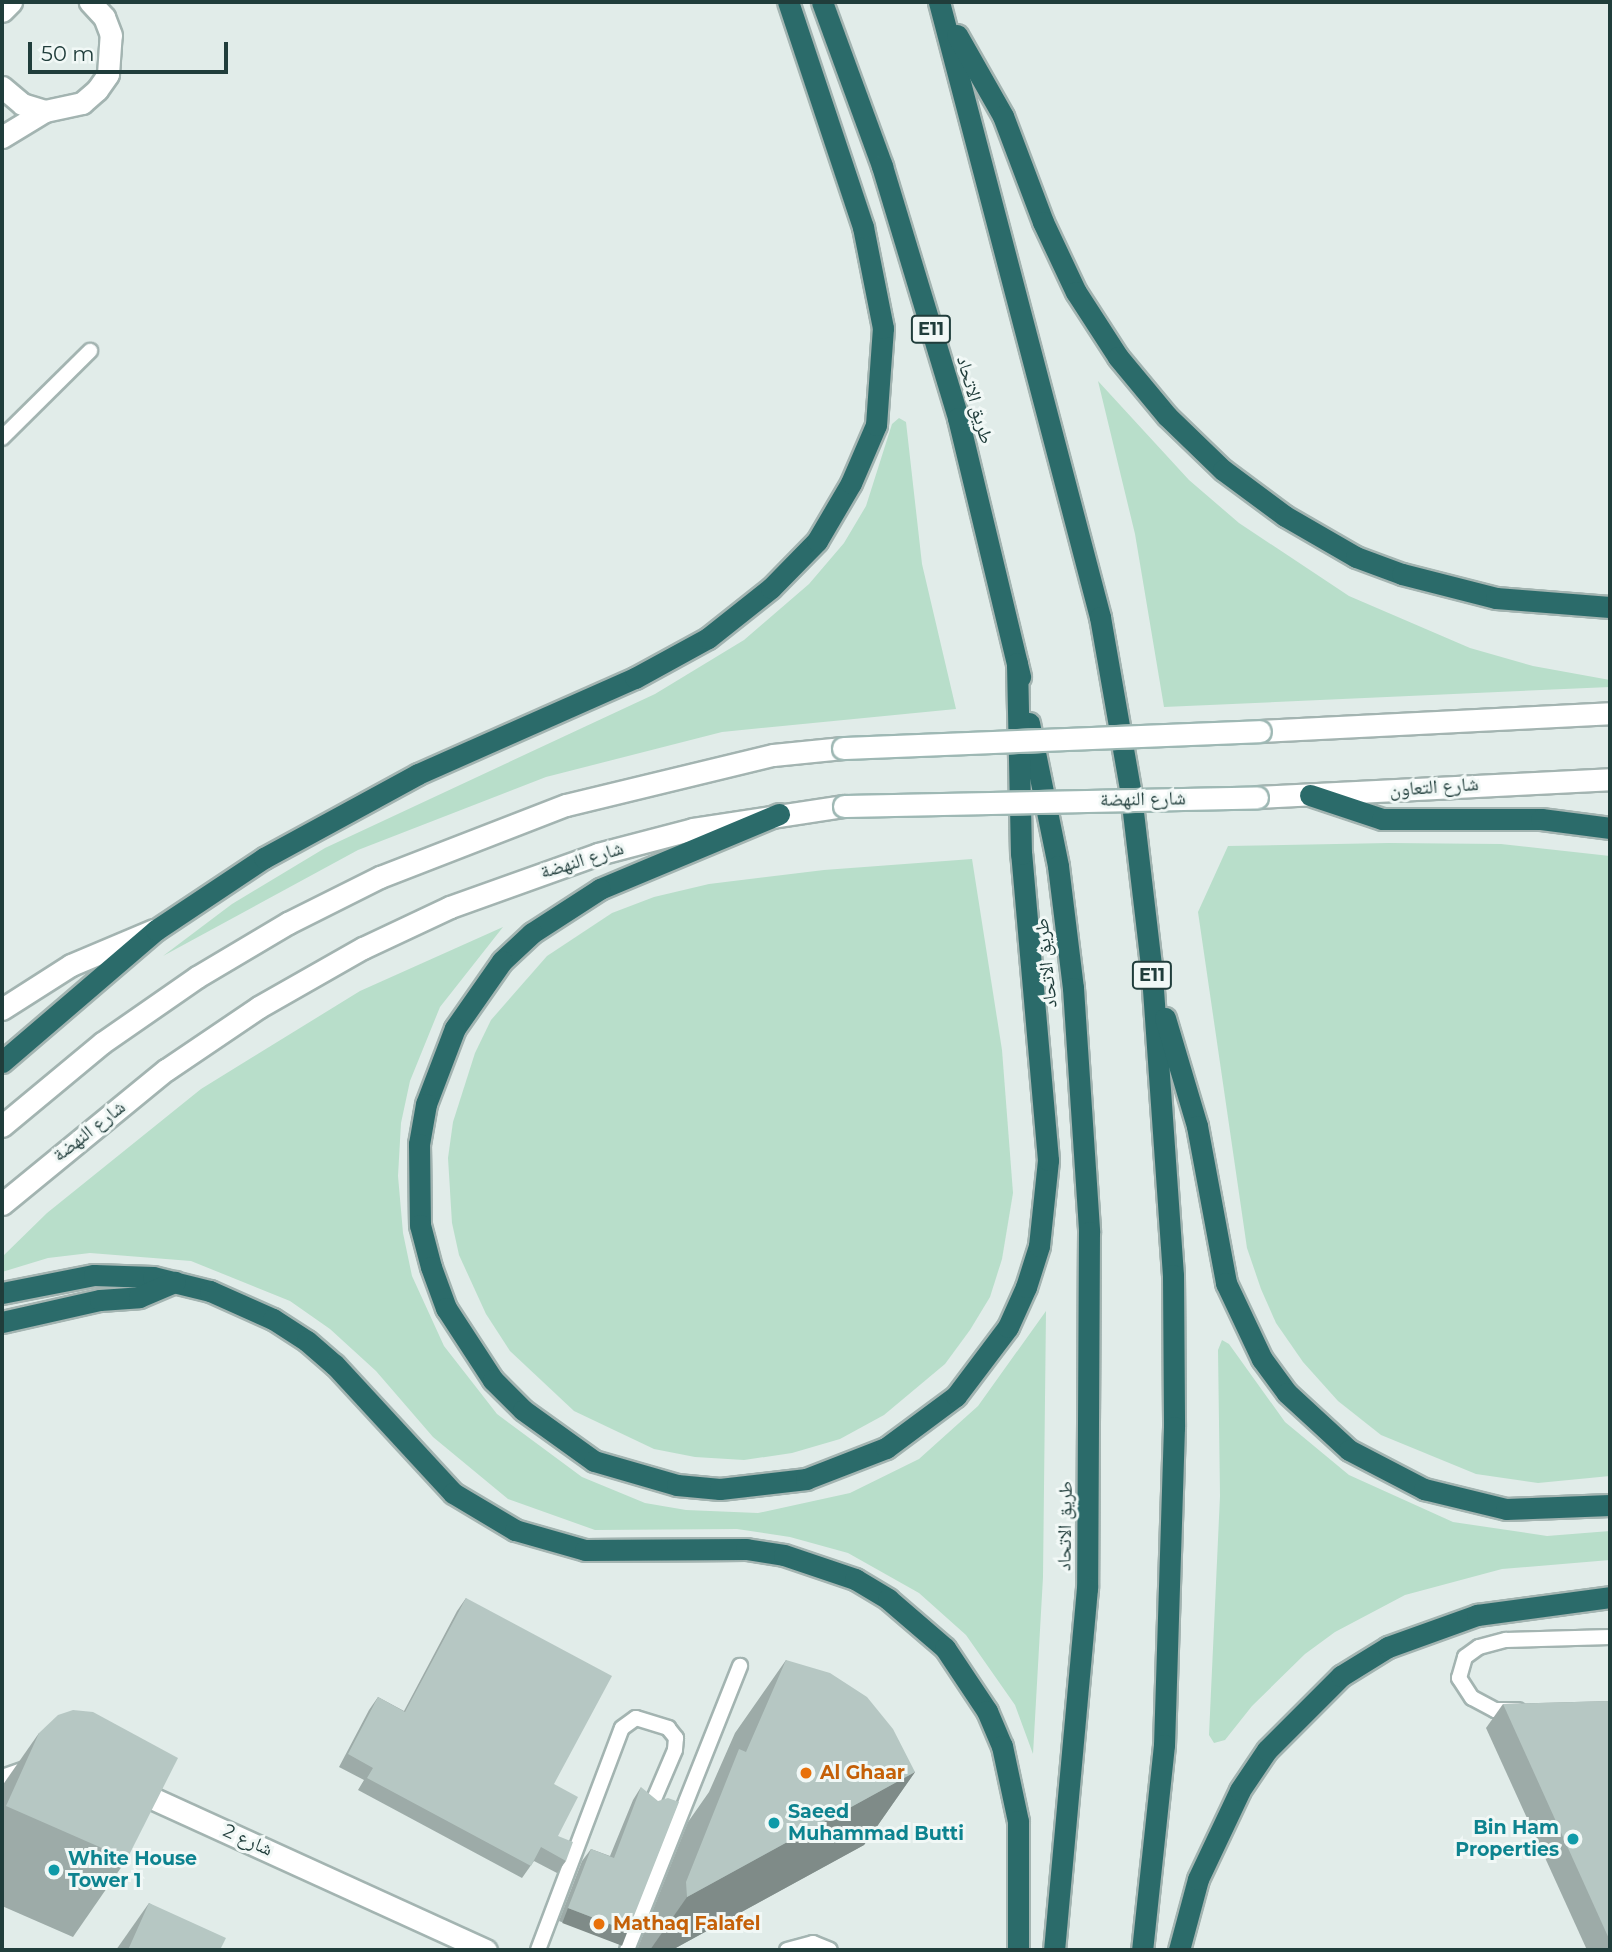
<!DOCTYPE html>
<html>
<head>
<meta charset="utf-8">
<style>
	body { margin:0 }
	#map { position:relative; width:1612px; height:1952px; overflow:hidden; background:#e1ece9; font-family:Montserrat,"Noto Naskh Arabic",sans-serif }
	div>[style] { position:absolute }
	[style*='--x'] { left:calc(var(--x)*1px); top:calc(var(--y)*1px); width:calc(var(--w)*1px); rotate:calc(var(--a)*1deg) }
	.green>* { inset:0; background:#b8deca }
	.roads { filter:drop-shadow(2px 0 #a3b4b1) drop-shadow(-2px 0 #a3b4b1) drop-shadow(0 2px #a3b4b1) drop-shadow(0 -2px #a3b4b1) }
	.service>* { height:14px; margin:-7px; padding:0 7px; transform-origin:7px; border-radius:7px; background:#fff }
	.minor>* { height:21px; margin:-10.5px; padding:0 10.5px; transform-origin:10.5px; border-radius:10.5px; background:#fff }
	.secondary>* { height:21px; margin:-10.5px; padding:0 10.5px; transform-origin:10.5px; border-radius:10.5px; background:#fff }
	.motorway>* { height:21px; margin:-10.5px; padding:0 10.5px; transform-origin:10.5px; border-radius:10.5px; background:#2b6b6a }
	.bridges { filter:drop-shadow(2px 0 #9eb8b4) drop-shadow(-2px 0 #9eb8b4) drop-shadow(0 2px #9eb8b4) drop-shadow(0 -2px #9eb8b4) }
	.secondary-bridge>* { height:21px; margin:-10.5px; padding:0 10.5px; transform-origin:10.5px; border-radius:10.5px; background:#fff }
	.wall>* { inset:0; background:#9daba8 }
	.shaded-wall>* { inset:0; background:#7f8b88; transform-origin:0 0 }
	.building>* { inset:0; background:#b6c7c3 }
	.dots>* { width:19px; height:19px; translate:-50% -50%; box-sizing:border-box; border:4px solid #f1f8f6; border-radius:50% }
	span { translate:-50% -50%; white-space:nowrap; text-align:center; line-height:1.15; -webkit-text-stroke:6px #f1f8f6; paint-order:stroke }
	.shield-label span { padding:2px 5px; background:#f1f8f6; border:2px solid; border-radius:5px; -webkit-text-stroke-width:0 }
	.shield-label { font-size:18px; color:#203d3b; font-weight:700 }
	.street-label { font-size:19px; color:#203d3b }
	.food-label { font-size:19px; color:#c56008; font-weight:700 }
	.left { translate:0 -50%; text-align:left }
	.culture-label { font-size:19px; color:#0d838f; font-weight:700 }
	.right { translate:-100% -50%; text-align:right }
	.frame { position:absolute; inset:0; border:4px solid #203d3b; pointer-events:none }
	.scale { position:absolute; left:28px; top:42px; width:200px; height:32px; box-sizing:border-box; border:4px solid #203d3b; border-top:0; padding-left:9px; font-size:21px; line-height:24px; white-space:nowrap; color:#203d3b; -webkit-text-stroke:5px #f1f8f6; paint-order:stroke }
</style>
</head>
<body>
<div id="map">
	<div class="green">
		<i style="clip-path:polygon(1098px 381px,1189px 480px,1239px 523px,1349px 596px,1470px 648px,1533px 666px,1610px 680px,1610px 687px,1164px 707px,1135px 534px)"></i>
		<i style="clip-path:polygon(899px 418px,906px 422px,922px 564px,956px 709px,722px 732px,546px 777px,358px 850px,163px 956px,232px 904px,325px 848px,655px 694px,744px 640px,809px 584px,844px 543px,866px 506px,892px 424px)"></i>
		<i style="clip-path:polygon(1389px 843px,1501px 844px,1610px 856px,1610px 1476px,1538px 1483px,1476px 1474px,1381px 1435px,1338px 1401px,1303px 1362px,1276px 1323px,1261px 1289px,1247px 1248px,1198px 912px,1228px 846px)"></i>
		<i style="clip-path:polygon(972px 859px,1002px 1050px,1013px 1193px,1002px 1259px,990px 1297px,970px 1330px,945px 1364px,884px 1415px,840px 1439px,792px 1453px,744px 1460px,695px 1457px,654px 1449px,574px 1411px,510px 1351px,486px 1314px,459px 1255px,452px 1223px,448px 1158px,453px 1122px,475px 1053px,491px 1020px,547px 956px,612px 913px,654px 897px,709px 884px,824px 870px)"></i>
		<i style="clip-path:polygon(503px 927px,440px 1007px,410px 1081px,401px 1123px,398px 1176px,403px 1233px,412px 1276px,444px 1346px,497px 1414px,582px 1477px,645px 1503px,686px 1510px,758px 1513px,850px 1493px,919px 1459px,978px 1406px,1046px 1311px,1043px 1577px,1033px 1754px,1015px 1705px,966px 1635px,919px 1593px,848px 1553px,790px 1537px,737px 1529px,595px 1530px,508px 1499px,433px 1437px,376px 1371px,330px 1329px,290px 1301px,191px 1261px,90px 1253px,48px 1258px,2px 1272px,2px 1257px,47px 1213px,201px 1089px,360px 991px)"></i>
		<i style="clip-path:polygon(1222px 1340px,1229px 1344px,1285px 1422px,1349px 1475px,1453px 1522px,1547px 1536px,1610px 1531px,1610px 1560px,1502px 1569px,1405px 1595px,1335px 1632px,1305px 1654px,1252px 1706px,1225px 1740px,1214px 1743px,1209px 1735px,1220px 1496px,1218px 1350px)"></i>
	</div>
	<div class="roads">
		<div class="service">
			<i style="--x:2;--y:438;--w:124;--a:-44.7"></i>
			<i style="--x:1518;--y:1710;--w:23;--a:180"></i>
			<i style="--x:1495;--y:1710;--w:26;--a:-152"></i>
			<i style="--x:1472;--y:1698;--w:24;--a:-123"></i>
			<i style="--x:1459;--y:1678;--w:22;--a:-74"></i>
			<i style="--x:1465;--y:1657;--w:17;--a:-36"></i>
			<i style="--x:1479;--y:1647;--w:28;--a:-15"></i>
			<i style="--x:1506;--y:1640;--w:104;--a:-1.7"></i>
			<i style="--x:538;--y:1950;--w:237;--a:-69.3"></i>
			<i style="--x:622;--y:1728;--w:17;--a:-36"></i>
			<i style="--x:636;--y:1718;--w:34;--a:17"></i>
			<i style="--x:668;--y:1728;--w:13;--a:51"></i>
			<i style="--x:676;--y:1738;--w:12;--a:95"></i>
			<i style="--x:675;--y:1750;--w:59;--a:113.1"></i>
			<i style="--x:627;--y:1950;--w:306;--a:-68.3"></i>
			<i style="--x:787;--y:1950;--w:27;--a:-15"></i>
			<i style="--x:813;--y:1943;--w:18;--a:22"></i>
		</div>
		<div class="minor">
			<i style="--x:2;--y:11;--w:13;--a:-45"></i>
			<i style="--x:2;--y:87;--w:26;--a:40"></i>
			<i style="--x:22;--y:104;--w:24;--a:17"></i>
			<i style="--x:45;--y:111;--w:38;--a:-12"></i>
			<i style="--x:82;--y:103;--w:20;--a:-41"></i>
			<i style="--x:97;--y:90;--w:19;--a:-55"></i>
			<i style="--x:108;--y:74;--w:39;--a:-86"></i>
			<i style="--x:111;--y:35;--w:19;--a:-111"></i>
			<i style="--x:104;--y:17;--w:21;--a:-133"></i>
			<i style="--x:2;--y:137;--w:50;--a:-31.2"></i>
			<i style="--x:2;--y:1009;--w:82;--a:-32.5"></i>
			<i style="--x:71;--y:965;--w:90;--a:-22.9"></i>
			<i style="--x:2;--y:1780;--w:34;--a:-19"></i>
			<i style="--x:132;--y:1789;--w:389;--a:24.5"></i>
		</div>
		<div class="secondary">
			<i style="--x:1260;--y:731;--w:350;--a:-2.9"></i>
			<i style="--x:1257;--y:797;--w:353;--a:-2.9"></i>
			<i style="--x:2;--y:1126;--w:130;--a:-39.7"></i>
			<i style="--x:102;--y:1043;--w:116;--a:-34.8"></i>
			<i style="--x:197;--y:977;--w:106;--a:-30.7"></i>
			<i style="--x:288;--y:923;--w:103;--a:-26.6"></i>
			<i style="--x:380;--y:877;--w:199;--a:-21.2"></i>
			<i style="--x:566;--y:805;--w:213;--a:-13.6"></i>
			<i style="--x:773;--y:755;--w:70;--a:-5.7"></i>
			<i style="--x:2;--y:1204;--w:212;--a:-39.3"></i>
			<i style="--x:166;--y:1070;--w:112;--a:-34.1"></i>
			<i style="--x:259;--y:1007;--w:120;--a:-29.6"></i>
			<i style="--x:363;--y:948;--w:96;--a:-25.2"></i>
			<i style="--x:450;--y:907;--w:157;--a:-19.7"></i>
			<i style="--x:598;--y:854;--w:98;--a:-14.7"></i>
			<i style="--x:693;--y:829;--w:153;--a:-8.7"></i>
		</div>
		<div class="motorway">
			<i style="--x:822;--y:2;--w:175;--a:69.9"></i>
			<i style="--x:882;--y:166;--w:263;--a:73.2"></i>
			<i style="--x:958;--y:418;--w:266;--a:76.5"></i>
			<i style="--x:939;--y:2;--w:636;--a:75.33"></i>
			<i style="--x:1100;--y:617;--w:181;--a:80.1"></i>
			<i style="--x:1131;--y:795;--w:181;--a:83.3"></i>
			<i style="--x:1152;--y:975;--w:301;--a:86"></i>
			<i style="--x:1173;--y:1275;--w:152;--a:89.6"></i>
			<i style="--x:1174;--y:1427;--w:318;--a:91.8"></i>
			<i style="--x:1164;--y:1745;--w:206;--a:96.1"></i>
			<i style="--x:957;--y:35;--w:93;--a:60.4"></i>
			<i style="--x:1003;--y:116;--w:113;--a:69.3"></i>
			<i style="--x:1043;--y:222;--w:77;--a:64.8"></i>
			<i style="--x:1076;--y:292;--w:77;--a:57.1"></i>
			<i style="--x:1118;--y:357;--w:77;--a:50.3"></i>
			<i style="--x:1167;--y:416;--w:78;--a:44"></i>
			<i style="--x:1223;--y:470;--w:77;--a:36.6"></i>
			<i style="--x:1285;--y:516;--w:82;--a:30"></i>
			<i style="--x:1356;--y:557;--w:49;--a:20.3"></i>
			<i style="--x:1402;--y:574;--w:97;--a:14.3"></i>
			<i style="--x:1496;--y:598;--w:114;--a:4.5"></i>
			<i style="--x:1029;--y:723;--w:146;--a:78.5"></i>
			<i style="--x:1058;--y:866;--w:123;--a:83"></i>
			<i style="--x:1073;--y:988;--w:245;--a:86.2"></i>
			<i style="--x:1089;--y:1232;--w:356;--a:90.3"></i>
			<i style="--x:1087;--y:1588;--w:364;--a:95.2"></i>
			<i style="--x:1310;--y:795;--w:76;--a:18.4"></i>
			<i style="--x:1382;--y:819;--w:159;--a:0"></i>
			<i style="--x:1541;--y:819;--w:70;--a:7.4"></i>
			<i style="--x:779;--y:814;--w:194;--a:157.3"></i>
			<i style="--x:600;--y:889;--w:81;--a:147.1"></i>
			<i style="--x:532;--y:933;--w:41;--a:137"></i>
			<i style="--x:502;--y:961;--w:82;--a:125"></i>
			<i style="--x:455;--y:1028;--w:81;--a:110.9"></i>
			<i style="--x:426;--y:1104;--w:41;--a:99.9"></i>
			<i style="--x:419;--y:1144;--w:81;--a:89.3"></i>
			<i style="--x:420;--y:1225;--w:43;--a:75.3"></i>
			<i style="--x:431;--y:1267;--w:44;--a:69.9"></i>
			<i style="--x:446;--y:1308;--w:86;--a:56.9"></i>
			<i style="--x:493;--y:1380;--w:42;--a:45"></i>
			<i style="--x:523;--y:1410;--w:87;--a:35.7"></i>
			<i style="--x:594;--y:1461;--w:86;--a:16.1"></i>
			<i style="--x:677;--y:1485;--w:43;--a:5.3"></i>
			<i style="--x:720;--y:1489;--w:87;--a:-6.6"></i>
			<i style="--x:806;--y:1479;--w:86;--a:-21.2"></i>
			<i style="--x:886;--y:1448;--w:87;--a:-36.6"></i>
			<i style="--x:956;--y:1396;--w:86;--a:-53"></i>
			<i style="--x:1008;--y:1327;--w:44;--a:-65.8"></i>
			<i style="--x:1026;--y:1287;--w:43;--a:-72.4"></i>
			<i style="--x:1039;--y:1246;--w:86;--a:-84"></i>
			<i style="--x:1048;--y:1160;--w:307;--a:-95"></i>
			<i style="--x:1021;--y:854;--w:191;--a:-91.2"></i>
			<i style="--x:1165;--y:1018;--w:113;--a:73.5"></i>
			<i style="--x:1197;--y:1126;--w:160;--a:79.5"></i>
			<i style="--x:1226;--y:1283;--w:84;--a:64.7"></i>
			<i style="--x:1262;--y:1359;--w:42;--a:53.7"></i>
			<i style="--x:1287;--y:1393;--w:84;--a:42.6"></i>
			<i style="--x:1349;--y:1450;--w:85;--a:27.5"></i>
			<i style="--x:1424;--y:1489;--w:84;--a:13.7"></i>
			<i style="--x:1506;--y:1509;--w:104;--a:-2.2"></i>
			<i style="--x:2;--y:1062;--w:203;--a:-40.6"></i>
			<i style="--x:156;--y:930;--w:130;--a:-33.7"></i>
			<i style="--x:264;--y:858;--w:175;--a:-28.6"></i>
			<i style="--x:418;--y:774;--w:237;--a:-23.9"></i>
			<i style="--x:635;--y:678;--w:83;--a:-28.7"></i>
			<i style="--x:708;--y:638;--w:80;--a:-38.4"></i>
			<i style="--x:771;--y:588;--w:66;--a:-45.6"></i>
			<i style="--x:817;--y:541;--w:67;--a:-59.6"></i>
			<i style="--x:851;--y:483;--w:63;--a:-66.7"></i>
			<i style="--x:876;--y:425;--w:97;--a:-85.9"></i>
			<i style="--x:883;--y:328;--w:103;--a:-101.2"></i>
			<i style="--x:863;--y:227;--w:237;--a:-108.4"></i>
			<i style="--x:2;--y:1293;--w:94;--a:-11.1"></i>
			<i style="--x:94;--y:1275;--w:59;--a:1.9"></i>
			<i style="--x:153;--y:1277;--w:59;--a:13.8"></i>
			<i style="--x:210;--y:1291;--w:69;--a:24"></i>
			<i style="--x:273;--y:1319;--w:40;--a:32.9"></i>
			<i style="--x:307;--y:1341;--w:37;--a:41"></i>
			<i style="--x:335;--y:1365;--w:174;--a:47.3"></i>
			<i style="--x:453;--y:1493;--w:72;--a:30.8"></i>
			<i style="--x:515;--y:1530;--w:73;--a:15.9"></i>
			<i style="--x:585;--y:1550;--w:161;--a:-0.4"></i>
			<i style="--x:746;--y:1549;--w:38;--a:9"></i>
			<i style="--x:784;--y:1555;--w:75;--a:18.7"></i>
			<i style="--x:855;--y:1579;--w:39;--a:31"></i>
			<i style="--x:888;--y:1599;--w:75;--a:40.7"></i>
			<i style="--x:945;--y:1648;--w:76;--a:56.3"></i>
			<i style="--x:987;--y:1711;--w:38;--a:67"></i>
			<i style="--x:1002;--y:1746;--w:77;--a:78"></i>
			<i style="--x:1018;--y:1821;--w:129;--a:90"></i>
			<i style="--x:2;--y:1322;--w:100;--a:-12.7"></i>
			<i style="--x:100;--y:1300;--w:39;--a:-4"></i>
			<i style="--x:139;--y:1297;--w:39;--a:-23"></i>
			<i style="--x:1179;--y:1950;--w:73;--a:-75"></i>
			<i style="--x:1198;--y:1879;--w:98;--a:-64.7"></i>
			<i style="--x:1240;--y:1790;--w:48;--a:-56"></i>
			<i style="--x:1267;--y:1750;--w:105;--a:-45"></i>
			<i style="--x:1341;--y:1676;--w:55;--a:-31.7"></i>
			<i style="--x:1388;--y:1647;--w:95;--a:-19.8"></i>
			<i style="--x:1477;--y:1615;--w:134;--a:-7.7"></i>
		</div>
	</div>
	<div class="bridges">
		<div class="secondary-bridge">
			<i style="--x:843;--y:748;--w:417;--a:-2.3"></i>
			<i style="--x:844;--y:806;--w:413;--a:-1.2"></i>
		</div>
	</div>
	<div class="wall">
		<i style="clip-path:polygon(466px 1598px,554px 1784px,558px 1836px,566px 1861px,557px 1873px,534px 1861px,522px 1878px,358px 1790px,364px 1780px,339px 1767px,369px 1710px,378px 1697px,404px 1711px,457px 1611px)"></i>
		<i style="clip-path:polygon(786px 1660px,915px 1772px,864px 1845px,672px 1950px,637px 1950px,688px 1822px,709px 1792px,735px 1733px)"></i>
		<i style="clip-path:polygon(1610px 1701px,1610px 1950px,1587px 1950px,1486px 1728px,1503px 1704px)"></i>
		<i style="clip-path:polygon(39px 1733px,127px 1859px,73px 1937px,2px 1906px,2px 1786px)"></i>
		<i style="clip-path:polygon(641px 1787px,619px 1944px,559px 1921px,582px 1861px,591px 1849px,610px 1856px,633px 1800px)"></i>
		<i style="clip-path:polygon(149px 1903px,220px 1950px,116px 1950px)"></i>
	</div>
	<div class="shaded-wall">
		<i style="clip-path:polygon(915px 1772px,864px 1845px,672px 1950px,650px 1950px,687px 1897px)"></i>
		<i style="left:568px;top:1908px;width:64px;height:16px;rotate:21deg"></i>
	</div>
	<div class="building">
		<i style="clip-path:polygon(466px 1598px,612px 1676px,554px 1784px,578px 1797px,558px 1836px,573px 1842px,566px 1861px,541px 1847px,531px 1866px,367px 1778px,373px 1768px,348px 1754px,378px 1697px,405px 1712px)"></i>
		<i style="clip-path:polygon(786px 1660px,830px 1673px,867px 1697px,893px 1729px,915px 1772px,687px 1897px,686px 1882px,739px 1749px,746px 1752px)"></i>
		<i style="clip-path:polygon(1610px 1701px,1610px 1941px,1503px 1704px)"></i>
		<i style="clip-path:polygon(73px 1710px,93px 1712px,178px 1758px,127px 1859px,6px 1806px,39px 1733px,58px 1715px)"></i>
		<i style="clip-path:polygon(641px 1787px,658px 1801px,668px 1798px,679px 1802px,628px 1931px,568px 1908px,591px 1849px,614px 1858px)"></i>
		<i style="clip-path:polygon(149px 1903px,226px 1938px,220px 1950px,128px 1950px)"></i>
	</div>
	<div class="dots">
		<i style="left:806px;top:1773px;background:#e8710a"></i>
		<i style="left:774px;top:1823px;background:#0f9aa8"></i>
		<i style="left:1573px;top:1839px;background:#0f9aa8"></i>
		<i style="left:54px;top:1870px;background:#0f9aa8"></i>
		<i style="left:599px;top:1924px;background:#e8710a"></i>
	</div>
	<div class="shield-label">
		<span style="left:931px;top:329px">E11</span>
		<span style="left:1152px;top:975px">E11</span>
	</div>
	<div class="street-label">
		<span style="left:975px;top:400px;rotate:74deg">طريق الاتحاد</span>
		<span style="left:1434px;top:787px;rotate:-4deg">شارع التعاون</span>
		<span style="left:1143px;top:799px;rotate:-1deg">شارع النهضة</span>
		<span style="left:582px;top:860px;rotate:-17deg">شارع النهضة</span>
		<span style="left:1046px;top:963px;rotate:-96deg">طريق الاتحاد</span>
		<span style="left:89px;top:1131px;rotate:-38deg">شارع النهضة</span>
		<span style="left:1065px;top:1526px;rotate:-89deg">طريق الاتحاد</span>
		<span style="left:248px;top:1840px;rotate:24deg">شارع 2</span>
	</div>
	<div class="food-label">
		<span class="left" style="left:820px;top:1773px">Al Ghaar</span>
		<span class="left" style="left:613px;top:1924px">Mathaq Falafel</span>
	</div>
	<div class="culture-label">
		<span class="left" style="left:788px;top:1823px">Saeed<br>Muhammad Butti</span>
		<span class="right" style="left:1559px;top:1839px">Bin Ham<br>Properties</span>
		<span class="left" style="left:68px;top:1870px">White House<br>Tower 1</span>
	</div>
	<div class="frame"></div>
	<div class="scale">50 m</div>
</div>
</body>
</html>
